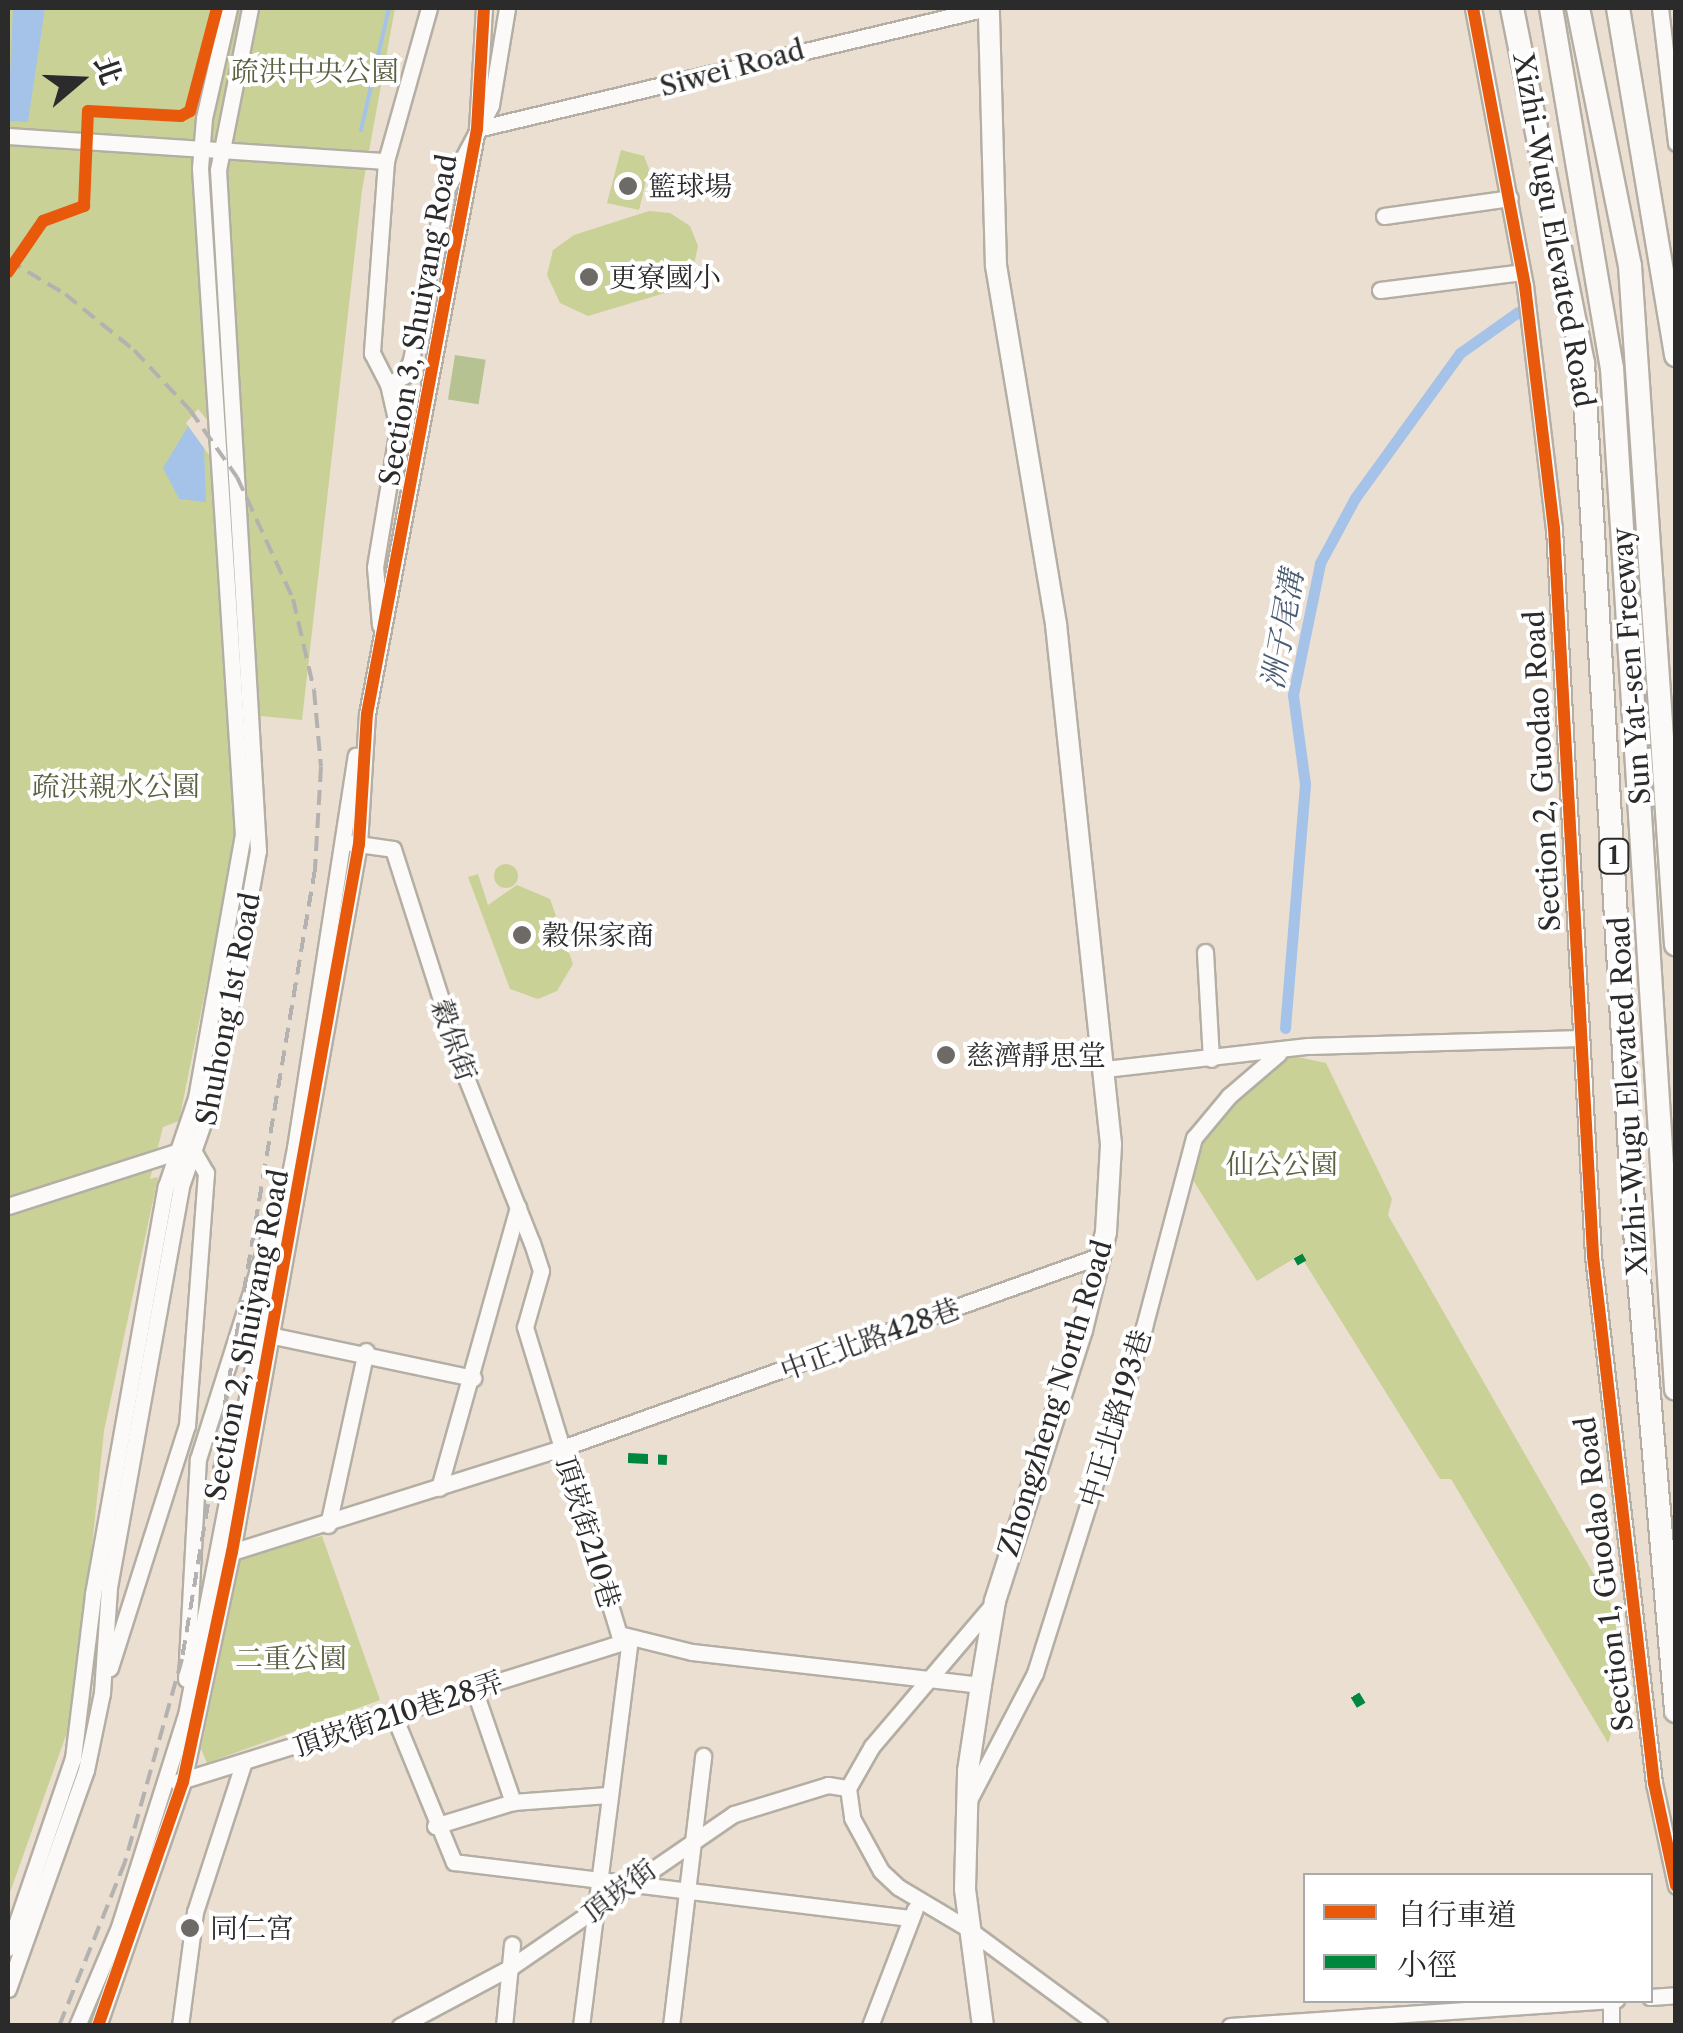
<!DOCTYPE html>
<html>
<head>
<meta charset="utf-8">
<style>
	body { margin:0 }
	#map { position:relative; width:1683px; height:2033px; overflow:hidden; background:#eadfd0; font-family:"Libre Caslon Text","Noto Serif TC",serif }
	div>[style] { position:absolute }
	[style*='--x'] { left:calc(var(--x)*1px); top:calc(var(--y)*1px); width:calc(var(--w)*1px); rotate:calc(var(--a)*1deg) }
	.green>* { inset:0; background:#cad197 }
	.round { border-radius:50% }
	.forest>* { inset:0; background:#b6c291; transform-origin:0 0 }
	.water>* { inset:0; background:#a5c3e8 }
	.pier>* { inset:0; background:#eadfd0 }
	.stream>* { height:4px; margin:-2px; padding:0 2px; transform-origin:2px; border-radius:2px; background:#a5c3e8 }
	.canal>* { height:11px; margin:-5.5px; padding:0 5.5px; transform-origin:5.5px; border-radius:5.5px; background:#a5c3e8 }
	.roads { filter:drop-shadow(2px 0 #b4aea4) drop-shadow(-2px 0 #b4aea4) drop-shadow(0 2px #b4aea4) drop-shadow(0 -2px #b4aea4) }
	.minor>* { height:15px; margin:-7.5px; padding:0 7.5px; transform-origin:7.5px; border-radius:7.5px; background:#fcfaf8 }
	.major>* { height:20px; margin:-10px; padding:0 10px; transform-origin:10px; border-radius:10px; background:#fcfaf8 }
	.highway>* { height:22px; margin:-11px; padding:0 11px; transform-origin:11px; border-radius:11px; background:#fcfaf8 }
	.rail>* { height:4px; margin-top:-2px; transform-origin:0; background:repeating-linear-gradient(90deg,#b4b2b0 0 15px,transparent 0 23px) }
	.quiet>* { height:10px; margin-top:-5px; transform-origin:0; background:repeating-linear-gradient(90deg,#00873e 0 20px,transparent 0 30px) }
	.cycleway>* { height:12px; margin:-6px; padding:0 6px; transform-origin:6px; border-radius:6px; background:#e8590c }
	.dots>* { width:28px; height:28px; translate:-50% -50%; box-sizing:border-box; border:5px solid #fff; border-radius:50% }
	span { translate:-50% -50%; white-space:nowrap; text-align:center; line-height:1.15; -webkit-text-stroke:8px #fff; paint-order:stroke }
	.shield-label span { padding:2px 8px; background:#fff; border:2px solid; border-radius:8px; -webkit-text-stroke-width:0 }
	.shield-label { font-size:25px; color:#2b2b2b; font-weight:700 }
	.street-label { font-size:28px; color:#2b2b2b }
	.park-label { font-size:28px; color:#5a6141 }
	.poi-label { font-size:28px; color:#2b2b2b }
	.left { translate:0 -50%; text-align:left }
	.water-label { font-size:30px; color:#4b5c71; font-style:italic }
	.frame { position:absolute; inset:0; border:10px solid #2b2b2b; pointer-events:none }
	.legend { position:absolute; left:1303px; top:1873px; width:350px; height:130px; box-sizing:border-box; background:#fff; border:2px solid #aaa; margin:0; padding:12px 18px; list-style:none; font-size:30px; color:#2b2b2b }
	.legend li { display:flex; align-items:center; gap:20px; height:50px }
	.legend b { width:50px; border:2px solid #aaa }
	.north { position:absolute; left:30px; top:30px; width:100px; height:100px; -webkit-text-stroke:8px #fff; paint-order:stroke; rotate:71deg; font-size:28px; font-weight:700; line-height:40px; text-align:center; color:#2b2b2b }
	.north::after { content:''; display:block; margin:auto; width:35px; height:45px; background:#2b2b2b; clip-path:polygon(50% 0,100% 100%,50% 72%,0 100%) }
</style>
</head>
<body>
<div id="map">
	<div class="green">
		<i style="clip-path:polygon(8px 8px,395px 8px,362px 190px,302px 720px,261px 716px,179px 1121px,163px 1127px,150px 1179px,158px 1177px,104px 1431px,75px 1710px,8px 1898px)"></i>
		<i style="clip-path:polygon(621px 150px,644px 156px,649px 169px,639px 210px,607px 203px)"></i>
		<i style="clip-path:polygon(649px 211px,670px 213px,690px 226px,698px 246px,691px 279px,675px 290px,588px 316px,560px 303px,547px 275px,553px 250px,574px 235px)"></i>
		<i class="round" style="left:494px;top:864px;width:24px;height:24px"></i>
		<i style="clip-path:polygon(478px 874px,488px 905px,517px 885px,550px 899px,573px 964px,557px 991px,538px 999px,510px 989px,468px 877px)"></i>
		<i style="clip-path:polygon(1274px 1052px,1326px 1063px,1392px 1199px,1388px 1215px,1620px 1620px,1626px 1688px,1608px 1743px,1451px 1479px,1440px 1479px,1300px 1255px,1257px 1281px,1184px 1166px,1214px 1107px)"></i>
		<i style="clip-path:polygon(322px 1536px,380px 1700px,207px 1763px,201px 1749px,241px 1555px)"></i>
	</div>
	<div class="forest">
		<i style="left:455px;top:355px;width:31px;height:45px;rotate:9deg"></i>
	</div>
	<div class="water">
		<i style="clip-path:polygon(13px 8px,45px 8px,28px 122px,8px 121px)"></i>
		<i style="clip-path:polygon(193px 418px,203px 418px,206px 502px,179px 499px,163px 468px)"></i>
	</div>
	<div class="pier">
		<i style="clip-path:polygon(198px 409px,208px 421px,209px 455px,186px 423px)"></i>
	</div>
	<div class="stream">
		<i style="--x:361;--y:130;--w:125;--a:-77.1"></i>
	</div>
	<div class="canal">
		<i style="--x:1285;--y:1028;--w:245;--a:-85.3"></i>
		<i style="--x:1305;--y:784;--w:90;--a:-97.7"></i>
		<i style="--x:1293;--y:695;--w:135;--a:-78.4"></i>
		<i style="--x:1320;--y:563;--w:74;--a:-61.7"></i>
		<i style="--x:1355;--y:498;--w:179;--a:-54.1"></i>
		<i style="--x:1460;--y:353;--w:71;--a:-35.3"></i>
	</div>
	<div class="roads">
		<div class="minor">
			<i style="--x:429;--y:8;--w:159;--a:105.7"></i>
			<i style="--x:386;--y:161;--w:193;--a:94.2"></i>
			<i style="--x:372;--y:353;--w:35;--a:63"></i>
			<i style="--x:388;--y:384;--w:18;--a:-27"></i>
			<i style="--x:404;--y:376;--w:17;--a:-66"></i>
			<i style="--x:411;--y:360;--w:171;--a:-78.6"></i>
			<i style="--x:445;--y:192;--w:98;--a:-62.1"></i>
			<i style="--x:491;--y:105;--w:98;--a:-80.6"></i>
			<i style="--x:1473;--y:8;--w:283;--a:79.4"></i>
			<i style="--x:1525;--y:286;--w:244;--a:83.2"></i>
			<i style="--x:1554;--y:528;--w:729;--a:86.93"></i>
			<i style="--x:1593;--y:1256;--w:531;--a:83.4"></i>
			<i style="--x:1654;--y:1783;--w:105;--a:77.9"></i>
			<i style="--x:1660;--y:8;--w:136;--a:83.2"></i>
			<i style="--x:477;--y:129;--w:524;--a:-13.35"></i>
			<i style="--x:8;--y:136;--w:379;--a:3.8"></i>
			<i style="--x:1384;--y:216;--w:127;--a:-8.1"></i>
			<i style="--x:1380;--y:290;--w:143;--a:-7.2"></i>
			<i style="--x:380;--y:625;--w:58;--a:-94.9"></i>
			<i style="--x:375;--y:567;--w:141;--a:-80.6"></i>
			<i style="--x:398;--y:428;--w:45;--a:-102.8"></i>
			<i style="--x:351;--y:843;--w:42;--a:8.1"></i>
			<i style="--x:393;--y:849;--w:237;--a:72.3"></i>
			<i style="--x:465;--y:1075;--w:181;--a:68.3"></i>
			<i style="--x:532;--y:1243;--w:29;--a:72"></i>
			<i style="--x:541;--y:1271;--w:58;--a:105.9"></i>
			<i style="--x:525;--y:1327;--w:321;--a:73"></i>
			<i style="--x:619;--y:1634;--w:75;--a:13.9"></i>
			<i style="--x:692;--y:1652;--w:291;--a:6.5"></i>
			<i style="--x:1205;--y:952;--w:107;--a:86.8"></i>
			<i style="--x:1105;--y:1069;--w:204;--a:-6.5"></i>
			<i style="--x:1308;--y:1046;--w:273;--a:-1.7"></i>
			<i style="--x:8;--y:1206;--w:180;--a:-17.8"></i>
			<i style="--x:179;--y:1151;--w:16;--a:11"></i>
			<i style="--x:195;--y:1154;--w:22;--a:60"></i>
			<i style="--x:206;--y:1173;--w:253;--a:94.3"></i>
			<i style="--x:187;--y:1425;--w:255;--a:107.6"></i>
			<i style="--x:264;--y:1334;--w:214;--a:11.9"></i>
			<i style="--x:439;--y:1488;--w:292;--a:-74.3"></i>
			<i style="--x:328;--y:1525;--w:178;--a:-77.7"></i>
			<i style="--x:232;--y:1552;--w:346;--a:-17.5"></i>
			<i style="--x:562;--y:1448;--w:570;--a:-19.67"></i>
			<i style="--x:993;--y:1604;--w:187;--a:130.4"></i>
			<i style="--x:872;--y:1746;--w:48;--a:119.7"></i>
			<i style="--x:848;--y:1788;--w:30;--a:82"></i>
			<i style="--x:852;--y:1818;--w:60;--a:61.3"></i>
			<i style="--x:881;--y:1871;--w:23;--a:43"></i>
			<i style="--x:898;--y:1887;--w:80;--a:30.7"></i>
			<i style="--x:967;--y:1928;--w:165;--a:36.4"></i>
			<i style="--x:186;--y:1679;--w:220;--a:-86.9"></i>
			<i style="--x:198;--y:1459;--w:241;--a:-72.4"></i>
			<i style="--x:474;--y:1689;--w:120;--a:71"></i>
			<i style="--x:513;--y:1802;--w:95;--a:-4.2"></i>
			<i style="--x:394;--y:1716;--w:158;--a:67.7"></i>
			<i style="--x:454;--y:1862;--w:460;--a:7"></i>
			<i style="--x:177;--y:1782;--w:475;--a:-17.4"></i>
			<i style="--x:969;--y:1800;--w:143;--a:-62.5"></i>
			<i style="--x:1035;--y:1673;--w:363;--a:-72.5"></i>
			<i style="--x:1144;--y:1327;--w:196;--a:-75.2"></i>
			<i style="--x:1194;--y:1138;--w:55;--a:-50.2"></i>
			<i style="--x:1229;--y:1096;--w:65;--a:-40.6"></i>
			<i style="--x:435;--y:1826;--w:82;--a:-17.1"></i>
			<i style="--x:8;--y:1948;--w:201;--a:-71.1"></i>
			<i style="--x:73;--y:1758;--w:165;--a:-83"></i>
			<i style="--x:93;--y:1594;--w:414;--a:-79.9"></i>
			<i style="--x:166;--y:1186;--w:93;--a:-71.2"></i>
			<i style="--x:196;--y:1098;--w:267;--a:-79.9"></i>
			<i style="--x:243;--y:835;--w:668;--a:-93.69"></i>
			<i style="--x:200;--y:168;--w:50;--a:-85.4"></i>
			<i style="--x:204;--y:118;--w:113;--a:-77.2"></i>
			<i style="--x:8;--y:1989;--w:232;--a:-70.4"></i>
			<i style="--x:86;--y:1770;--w:79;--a:-78.3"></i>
			<i style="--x:102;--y:1693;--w:106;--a:-86.2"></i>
			<i style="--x:109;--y:1587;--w:411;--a:-79.8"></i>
			<i style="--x:182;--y:1183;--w:103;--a:-70.7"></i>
			<i style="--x:216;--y:1086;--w:239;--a:-79.9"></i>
			<i style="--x:258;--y:851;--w:682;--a:-93.36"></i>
			<i style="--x:218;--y:170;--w:165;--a:-78.8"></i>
			<i style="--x:1650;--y:1997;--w:26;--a:-4"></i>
			<i style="--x:1611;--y:2001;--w:25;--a:90"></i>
			<i style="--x:77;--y:2026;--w:108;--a:-67"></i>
			<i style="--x:119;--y:1927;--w:222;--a:-72.5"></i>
			<i style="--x:186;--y:1715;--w:577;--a:-79.12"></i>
			<i style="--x:295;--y:1148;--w:397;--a:-81.2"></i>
			<i style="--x:98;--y:2026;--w:258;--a:-70.8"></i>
			<i style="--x:183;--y:1782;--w:235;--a:-78"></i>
			<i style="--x:232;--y:1552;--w:719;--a:-79.83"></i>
			<i style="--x:359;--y:844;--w:130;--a:-86.5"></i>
			<i style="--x:367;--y:714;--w:595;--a:-79.35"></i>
			<i style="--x:477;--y:129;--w:121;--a:-86.7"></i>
			<i style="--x:180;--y:2026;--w:115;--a:-82.5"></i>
			<i style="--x:195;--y:1912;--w:156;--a:-72"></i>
			<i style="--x:400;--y:2026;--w:126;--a:-28"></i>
			<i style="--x:511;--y:1967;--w:270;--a:-34.5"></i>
			<i style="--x:734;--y:1814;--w:98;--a:-17.1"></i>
			<i style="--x:828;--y:1785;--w:20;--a:9"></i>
			<i style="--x:504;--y:2026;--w:82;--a:-84.4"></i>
			<i style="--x:581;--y:2026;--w:389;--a:-82.8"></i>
			<i style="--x:671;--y:2026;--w:272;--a:-83.2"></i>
			<i style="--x:870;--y:2026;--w:125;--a:-69"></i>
			<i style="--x:1230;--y:2026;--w:387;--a:-3.9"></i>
		</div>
		<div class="major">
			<i style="--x:983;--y:2026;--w:138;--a:-97.5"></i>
			<i style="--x:965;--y:1889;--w:118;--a:-88.5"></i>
			<i style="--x:968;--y:1771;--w:87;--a:-81.4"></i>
			<i style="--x:981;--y:1685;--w:85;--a:-80.5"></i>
			<i style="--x:995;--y:1601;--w:285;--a:-72.2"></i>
			<i style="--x:1082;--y:1330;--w:101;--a:-76.2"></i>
			<i style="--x:1106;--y:1232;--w:88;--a:-86.7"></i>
			<i style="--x:1111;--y:1144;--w:523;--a:-96.04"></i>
			<i style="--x:1056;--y:624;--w:363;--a:-99.5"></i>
			<i style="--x:996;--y:266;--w:258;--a:-91.6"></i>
		</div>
		<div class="highway">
			<i style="--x:1512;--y:8;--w:363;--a:78.7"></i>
			<i style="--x:1583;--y:364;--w:858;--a:86.59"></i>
			<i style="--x:1634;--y:1220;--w:493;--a:85.1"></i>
			<i style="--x:1551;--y:8;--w:365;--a:80.4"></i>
			<i style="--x:1612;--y:368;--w:1023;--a:86.41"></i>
			<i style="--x:1578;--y:8;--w:263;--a:78.6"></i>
			<i style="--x:1630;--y:266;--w:680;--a:86.12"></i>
			<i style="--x:1618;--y:8;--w:352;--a:80.5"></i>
		</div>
	</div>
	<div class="rail">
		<i style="--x:8;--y:260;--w:66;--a:30.8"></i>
		<i style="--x:65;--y:294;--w:89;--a:39.1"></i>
		<i style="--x:134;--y:350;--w:82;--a:47"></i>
		<i style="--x:190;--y:410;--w:82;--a:55"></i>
		<i style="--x:237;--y:477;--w:134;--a:65.3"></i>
		<i style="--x:293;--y:599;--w:93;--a:77"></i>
		<i style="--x:314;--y:690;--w:77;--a:84.8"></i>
		<i style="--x:321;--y:767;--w:102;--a:93.4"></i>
		<i style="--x:315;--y:869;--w:801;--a:99.56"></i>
		<i style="--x:182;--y:1659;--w:211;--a:105.7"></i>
		<i style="--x:125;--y:1862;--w:177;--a:111.9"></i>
	</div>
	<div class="quiet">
		<i style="--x:1298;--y:1256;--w:8;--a:60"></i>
		<i style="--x:628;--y:1458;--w:39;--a:3"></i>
		<i style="--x:1355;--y:1695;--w:12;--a:59"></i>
	</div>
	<div class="cycleway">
		<i style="--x:1473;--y:8;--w:283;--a:79.4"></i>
		<i style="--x:1525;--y:286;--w:244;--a:83.2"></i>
		<i style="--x:1554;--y:528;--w:729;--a:86.93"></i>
		<i style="--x:1593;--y:1256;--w:531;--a:83.4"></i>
		<i style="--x:1654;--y:1783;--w:105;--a:77.9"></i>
		<i style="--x:8;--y:272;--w:62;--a:-55.5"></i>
		<i style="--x:43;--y:221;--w:44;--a:-20.1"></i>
		<i style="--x:84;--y:206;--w:95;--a:-87.6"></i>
		<i style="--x:88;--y:111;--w:93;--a:3.1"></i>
		<i style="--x:181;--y:116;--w:10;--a:-29"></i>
		<i style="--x:190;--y:111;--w:106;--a:-75.3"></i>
		<i style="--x:98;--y:2026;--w:258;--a:-70.8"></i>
		<i style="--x:183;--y:1782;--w:235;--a:-78"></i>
		<i style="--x:232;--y:1552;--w:719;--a:-79.83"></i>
		<i style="--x:359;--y:844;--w:130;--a:-86.5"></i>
		<i style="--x:367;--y:714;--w:595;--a:-79.35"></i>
		<i style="--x:477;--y:129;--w:121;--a:-86.7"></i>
	</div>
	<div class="dots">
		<i style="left:628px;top:186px;background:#6e6a65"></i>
		<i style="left:589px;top:277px;background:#6e6a65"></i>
		<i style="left:522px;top:935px;background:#6e6a65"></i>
		<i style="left:946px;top:1055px;background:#6e6a65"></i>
		<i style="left:190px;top:1928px;background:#6e6a65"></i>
	</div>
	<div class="shield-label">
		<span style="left:1614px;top:856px">1</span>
	</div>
	<div class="street-label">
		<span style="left:732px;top:68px;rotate:-15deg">Siwei Road</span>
		<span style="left:1554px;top:230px;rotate:80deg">Xizhi-Wugu Elevated Road</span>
		<span style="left:418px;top:320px;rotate:-80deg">Section 3, Shuiyang Road</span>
		<span style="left:1631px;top:666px;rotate:-94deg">Sun Yat-sen Freeway</span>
		<span style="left:1542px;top:771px;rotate:-93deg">Section 2, Guodao Road</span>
		<span style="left:228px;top:1009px;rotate:-79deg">Shuhong 1st Road</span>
		<span style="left:454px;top:1040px;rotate:71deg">穀保街</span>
		<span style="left:1628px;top:1096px;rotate:-93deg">Xizhi-Wugu Elevated Road</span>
		<span style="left:247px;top:1335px;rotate:-79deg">Section 2, Shuiyang Road</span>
		<span style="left:870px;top:1339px;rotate:-20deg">中正北路428巷</span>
		<span style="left:1055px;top:1398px;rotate:-73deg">Zhongzheng North Road</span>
		<span style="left:1115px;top:1418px;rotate:-73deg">中正北路193巷</span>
		<span style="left:588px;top:1532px;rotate:73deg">頂崁街210巷</span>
		<span style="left:1604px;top:1574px;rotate:-97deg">Section 1, Guodao Road</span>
		<span style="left:398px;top:1714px;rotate:-18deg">頂崁街210巷28弄</span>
		<span style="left:619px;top:1891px;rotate:-37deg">頂崁街</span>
	</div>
	<div class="park-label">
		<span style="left:315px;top:71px">疏洪中央公園</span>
		<span style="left:116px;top:786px">疏洪親水公園</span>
		<span style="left:1282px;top:1164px">仙公公園</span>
		<span style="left:291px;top:1658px">二重公園</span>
	</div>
	<div class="poi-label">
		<span class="left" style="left:648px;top:186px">籃球場</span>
		<span class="left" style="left:609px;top:277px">更寮國小</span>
		<span class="left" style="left:542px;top:935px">穀保家商</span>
		<span class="left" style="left:966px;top:1055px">慈濟靜思堂</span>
		<span class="left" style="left:210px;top:1928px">同仁宮</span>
	</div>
	<div class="water-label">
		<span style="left:1283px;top:630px;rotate:-80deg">洲子尾溝</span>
	</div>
	<div class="frame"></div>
	<ul class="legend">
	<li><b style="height:12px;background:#e8590c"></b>自行車道</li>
	<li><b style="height:12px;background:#00873e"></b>小徑</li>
	</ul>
	<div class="north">北</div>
</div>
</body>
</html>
